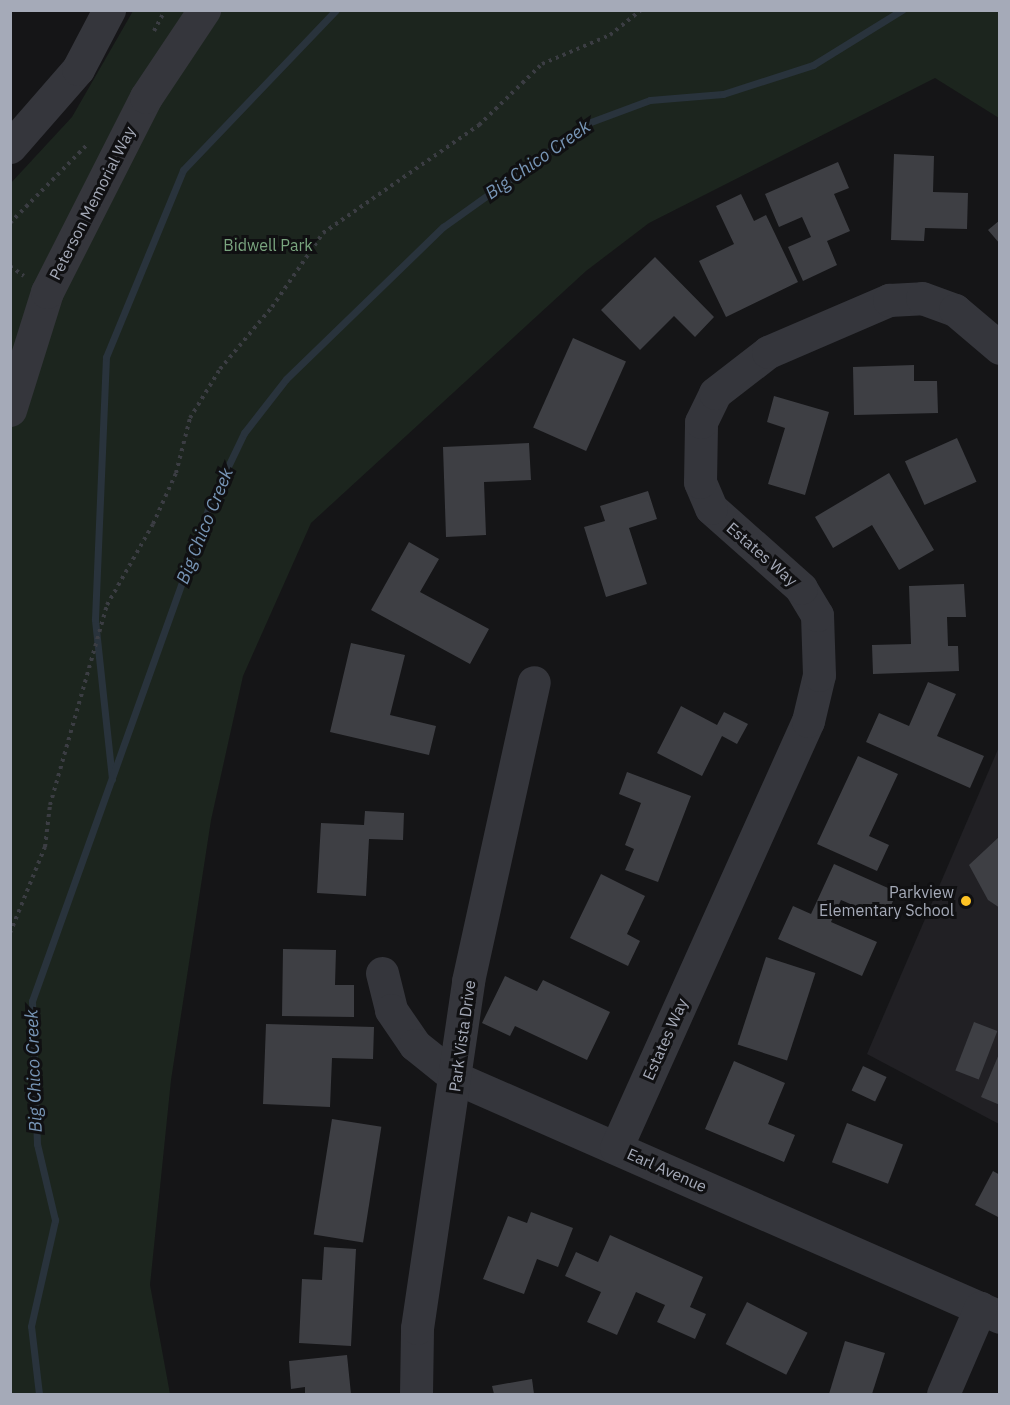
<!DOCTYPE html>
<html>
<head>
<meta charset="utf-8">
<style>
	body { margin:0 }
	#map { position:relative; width:1010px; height:1405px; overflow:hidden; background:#151517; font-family:"IBM Plex Sans",sans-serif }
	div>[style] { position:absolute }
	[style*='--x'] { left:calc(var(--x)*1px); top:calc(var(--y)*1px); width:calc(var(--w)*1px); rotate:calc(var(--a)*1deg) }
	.built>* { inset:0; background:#212024 }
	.green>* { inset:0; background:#1c251e }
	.stream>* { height:7px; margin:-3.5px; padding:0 3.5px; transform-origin:3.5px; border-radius:3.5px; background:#29333c }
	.building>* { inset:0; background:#3e3f44; transform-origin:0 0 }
	.path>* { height:4px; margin-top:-2px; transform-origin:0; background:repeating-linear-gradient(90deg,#3b3d43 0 3px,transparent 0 7.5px) }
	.minor>* { height:33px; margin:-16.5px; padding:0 16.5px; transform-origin:16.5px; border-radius:16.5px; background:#35363c }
	.dots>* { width:16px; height:16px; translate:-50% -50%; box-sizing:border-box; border:3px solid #101012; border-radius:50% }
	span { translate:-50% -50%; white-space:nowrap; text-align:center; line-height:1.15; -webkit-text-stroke:6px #101012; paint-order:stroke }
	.street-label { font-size:16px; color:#a5aab8 }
	.park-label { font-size:16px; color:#7aa57f }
	.poi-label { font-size:16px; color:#a5aab8 }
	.right { translate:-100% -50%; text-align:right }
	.water-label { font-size:18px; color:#7896b7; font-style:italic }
	.frame { position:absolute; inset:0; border:12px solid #a5aab8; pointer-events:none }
</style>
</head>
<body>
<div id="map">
	<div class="built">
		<i style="clip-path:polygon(999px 747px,999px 1124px,867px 1054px)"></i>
	</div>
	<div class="green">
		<i style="clip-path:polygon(133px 11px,999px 11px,999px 118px,935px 78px,649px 223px,586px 271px,311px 523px,243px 676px,211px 820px,171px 1080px,150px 1285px,170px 1394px,11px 1394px,10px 184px,72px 117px)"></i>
	</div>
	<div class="stream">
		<i style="--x:112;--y:779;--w:161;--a:-96.1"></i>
		<i style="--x:95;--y:619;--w:262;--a:-87.6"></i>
		<i style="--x:106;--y:357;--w:202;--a:-67.6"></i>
		<i style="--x:183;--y:170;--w:221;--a:-46.3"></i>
		<i style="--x:39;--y:1394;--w:68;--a:-96.7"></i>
		<i style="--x:31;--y:1326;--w:109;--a:-77.2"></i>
		<i style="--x:55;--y:1220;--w:78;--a:-103.3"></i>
		<i style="--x:37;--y:1144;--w:143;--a:-92"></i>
		<i style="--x:32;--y:1001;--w:528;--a:-70.3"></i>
		<i style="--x:210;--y:504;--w:79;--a:-64.4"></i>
		<i style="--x:244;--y:433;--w:68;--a:-52.1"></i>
		<i style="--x:286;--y:379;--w:219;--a:-44.1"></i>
		<i style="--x:443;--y:227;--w:178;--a:-35.6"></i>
		<i style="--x:588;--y:123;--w:66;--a:-20.4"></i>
		<i style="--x:650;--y:100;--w:73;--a:-4.7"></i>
		<i style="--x:723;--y:94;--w:95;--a:-17.9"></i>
		<i style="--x:813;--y:65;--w:105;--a:-31.7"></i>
	</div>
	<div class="building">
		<i style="clip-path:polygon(894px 154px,934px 156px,933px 192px,968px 193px,967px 229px,925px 228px,924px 241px,891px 240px)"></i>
		<i style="clip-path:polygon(838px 162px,849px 188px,834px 194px,850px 231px,827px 241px,837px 265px,803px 281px,788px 247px,811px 237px,802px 217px,779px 227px,765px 194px)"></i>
		<i style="clip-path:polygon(741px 194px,754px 221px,766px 215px,798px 282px,726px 317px,699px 261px,734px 244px,716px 206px)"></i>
		<i style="clip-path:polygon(1000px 220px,1000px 244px,988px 230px)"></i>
		<i style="clip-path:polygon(655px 257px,714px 317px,695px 337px,674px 316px,640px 350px,601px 310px)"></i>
		<i style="left:573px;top:338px;width:58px;height:98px;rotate:24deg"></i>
		<i style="clip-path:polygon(914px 365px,914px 381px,937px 381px,938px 413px,854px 415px,853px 367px)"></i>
		<i style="clip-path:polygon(774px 396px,829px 412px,805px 495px,768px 484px,785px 428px,767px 422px)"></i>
		<i style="left:957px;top:438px;width:48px;height:57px;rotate:66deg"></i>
		<i style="clip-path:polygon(529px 443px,531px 480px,484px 482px,486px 535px,446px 537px,443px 447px)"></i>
		<i style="clip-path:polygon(889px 473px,934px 550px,899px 570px,872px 525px,833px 548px,815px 517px)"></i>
		<i style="clip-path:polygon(648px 491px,657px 519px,629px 528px,647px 584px,606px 597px,584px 527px,605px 521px,600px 506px)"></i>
		<i style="clip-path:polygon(409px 542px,439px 559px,420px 592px,489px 629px,470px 664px,371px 610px)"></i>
		<i style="clip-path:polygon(964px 584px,966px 617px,947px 617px,948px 646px,958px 646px,959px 671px,873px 674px,872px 645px,911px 644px,909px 586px)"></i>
		<i style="clip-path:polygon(351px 643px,405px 655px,390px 715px,436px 726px,429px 755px,330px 732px)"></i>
		<i style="clip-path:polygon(928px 682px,956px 694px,937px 736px,984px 756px,970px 788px,866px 742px,879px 713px,909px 726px)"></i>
		<i style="clip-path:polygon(681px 706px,717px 725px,724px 712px,748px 724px,737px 744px,722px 736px,702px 776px,657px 753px)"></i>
		<i style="clip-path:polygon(858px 756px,898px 774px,869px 836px,889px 845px,877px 871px,817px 844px)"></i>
		<i style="clip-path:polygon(627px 772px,691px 796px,658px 882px,625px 870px,634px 849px,625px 845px,641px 803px,619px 794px)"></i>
		<i style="clip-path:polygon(365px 811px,404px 813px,403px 840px,369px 839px,366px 896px,317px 893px,321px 823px,364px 825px)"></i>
		<i style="clip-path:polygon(1000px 836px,1000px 908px,988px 900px,969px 865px)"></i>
		<i style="clip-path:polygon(834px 864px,897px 892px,885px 919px,841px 900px,831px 922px,877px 942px,862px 976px,778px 939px,793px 906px,811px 914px)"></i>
		<i style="clip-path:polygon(601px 874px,645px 896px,627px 934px,640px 941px,628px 966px,570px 938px)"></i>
		<i style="clip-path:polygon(283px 949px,336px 950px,335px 985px,354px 985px,354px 1017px,282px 1016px)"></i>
		<i style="left:766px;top:957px;width:52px;height:92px;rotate:18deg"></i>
		<i style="clip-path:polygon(505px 976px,537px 991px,543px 980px,610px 1012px,587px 1060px,515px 1026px,510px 1036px,482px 1023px)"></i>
		<i style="left:974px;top:1022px;width:25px;height:52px;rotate:21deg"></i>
		<i style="clip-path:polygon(266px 1024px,374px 1027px,373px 1059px,332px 1058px,330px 1107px,263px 1104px)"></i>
		<i style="clip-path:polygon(999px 1054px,1000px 1054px,1000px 1105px,981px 1097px)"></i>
		<i style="clip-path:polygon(734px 1061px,785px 1083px,768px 1124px,795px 1135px,784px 1162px,705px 1129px)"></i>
		<i style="left:863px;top:1066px;width:26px;height:27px;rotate:25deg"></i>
		<i style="left:332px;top:1119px;width:50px;height:117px;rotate:9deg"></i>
		<i style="left:847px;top:1123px;width:60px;height:42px;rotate:21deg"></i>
		<i style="clip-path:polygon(993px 1171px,1000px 1175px,1000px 1218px,975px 1205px)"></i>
		<i style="clip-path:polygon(531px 1212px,573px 1228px,558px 1267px,537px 1259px,524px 1294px,483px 1279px,508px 1216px,527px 1223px)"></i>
		<i style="clip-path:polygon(610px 1235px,703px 1277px,690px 1307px,706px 1314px,695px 1339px,657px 1322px,665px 1305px,636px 1292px,617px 1335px,587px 1322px,601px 1292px,565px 1276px,576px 1252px,598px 1262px)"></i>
		<i style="clip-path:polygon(324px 1247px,356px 1249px,351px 1346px,299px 1343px,302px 1279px,322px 1280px)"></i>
		<i style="left:747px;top:1302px;width:68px;height:47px;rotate:27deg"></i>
		<i style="clip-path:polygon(845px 1341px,885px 1353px,872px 1394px,829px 1394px)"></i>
		<i style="clip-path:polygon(347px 1355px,351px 1394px,305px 1394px,305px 1387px,291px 1389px,289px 1361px)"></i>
		<i style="clip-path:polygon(532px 1379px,534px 1394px,494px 1394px,492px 1386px)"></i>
	</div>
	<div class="path">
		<i style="--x:154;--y:31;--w:24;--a:-62"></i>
		<i style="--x:10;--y:223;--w:111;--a:-45.4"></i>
		<i style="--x:10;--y:266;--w:17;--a:36"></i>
		<i style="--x:10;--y:933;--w:93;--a:-67.9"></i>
		<i style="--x:45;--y:847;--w:42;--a:-83.2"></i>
		<i style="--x:50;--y:805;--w:208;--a:-74.1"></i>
		<i style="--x:107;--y:605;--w:93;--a:-60.4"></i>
		<i style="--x:153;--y:524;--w:56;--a:-65.7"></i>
		<i style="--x:176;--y:473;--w:57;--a:-75.7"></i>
		<i style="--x:190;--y:418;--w:57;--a:-58.5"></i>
		<i style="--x:220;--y:369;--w:81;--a:-50"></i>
		<i style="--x:272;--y:307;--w:90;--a:-55.4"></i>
		<i style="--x:323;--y:233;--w:190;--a:-34.7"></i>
		<i style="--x:479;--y:125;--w:88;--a:-44.1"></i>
		<i style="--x:542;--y:64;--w:74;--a:-23.1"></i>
		<i style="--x:610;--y:35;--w:40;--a:-39"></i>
	</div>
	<div class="minor">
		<i style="--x:10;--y:147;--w:103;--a:-48.9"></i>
		<i style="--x:78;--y:69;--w:67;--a:-62.3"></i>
		<i style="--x:10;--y:410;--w:124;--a:-72.6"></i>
		<i style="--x:47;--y:292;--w:219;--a:-63.1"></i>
		<i style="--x:146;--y:97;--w:105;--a:-56.3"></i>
		<i style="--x:382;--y:973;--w:38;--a:76"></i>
		<i style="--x:391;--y:1010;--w:42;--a:55.6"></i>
		<i style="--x:415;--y:1045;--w:53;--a:38.8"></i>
		<i style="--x:456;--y:1078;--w:594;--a:23.72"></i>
		<i style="--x:616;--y:1148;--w:468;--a:-65.8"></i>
		<i style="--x:808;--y:721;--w:47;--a:-76.6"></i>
		<i style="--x:819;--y:675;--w:60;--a:-91.9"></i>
		<i style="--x:817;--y:615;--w:31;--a:-121"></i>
		<i style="--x:801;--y:588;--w:120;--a:-138.4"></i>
		<i style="--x:711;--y:508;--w:28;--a:-113"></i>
		<i style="--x:700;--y:482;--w:60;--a:-89"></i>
		<i style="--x:701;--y:422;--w:32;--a:-64"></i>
		<i style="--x:715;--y:393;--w:67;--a:-37.7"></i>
		<i style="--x:768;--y:352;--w:132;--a:-23.3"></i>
		<i style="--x:889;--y:300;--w:33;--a:-3"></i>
		<i style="--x:922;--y:298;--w:35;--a:20"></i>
		<i style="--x:955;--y:310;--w:59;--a:40.2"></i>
		<i style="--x:416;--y:1394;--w:66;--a:-89.1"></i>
		<i style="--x:417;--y:1328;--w:351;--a:-81.6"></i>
		<i style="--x:468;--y:981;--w:306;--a:-77.6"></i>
		<i style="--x:943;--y:1394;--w:94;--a:-66.7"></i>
	</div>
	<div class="dots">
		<i style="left:966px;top:901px;background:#ffc324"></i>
	</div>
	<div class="street-label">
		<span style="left:92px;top:203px;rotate:-63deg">Peterson Memorial Way</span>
		<span style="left:762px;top:554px;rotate:41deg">Estates Way</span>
		<span style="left:462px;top:1036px;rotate:-82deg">Park Vista Drive</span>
		<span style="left:665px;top:1039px;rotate:-66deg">Estates Way</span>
		<span style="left:667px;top:1170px;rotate:24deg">Earl Avenue</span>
	</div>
	<div class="park-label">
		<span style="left:268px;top:245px">Bidwell Park</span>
	</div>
	<div class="poi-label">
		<span class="right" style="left:954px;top:901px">Parkview<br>Elementary School</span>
	</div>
	<div class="water-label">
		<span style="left:538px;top:160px;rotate:-35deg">Big Chico Creek</span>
		<span style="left:205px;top:526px;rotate:-68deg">Big Chico Creek</span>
		<span style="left:34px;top:1071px;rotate:-92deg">Big Chico Creek</span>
	</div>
	<div class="frame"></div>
</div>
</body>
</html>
